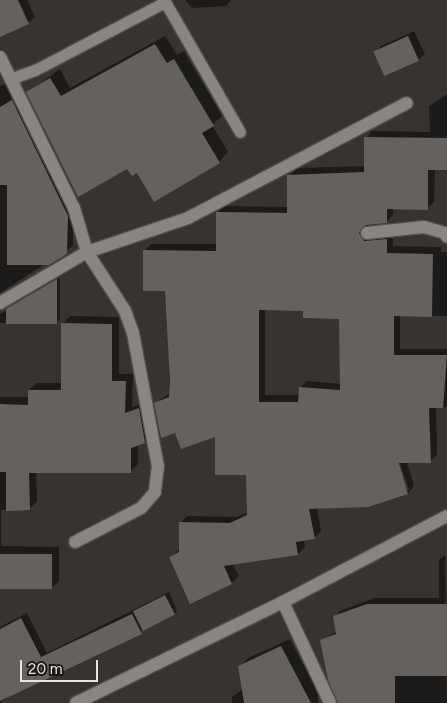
<!DOCTYPE html>
<html>
<head>
<meta charset="utf-8">
<style>
	body { margin:0 }
	#map { position:relative; width:447px; height:703px; overflow:hidden; background:#37332f; font-family:Figtree,sans-serif }
	div>[style] { position:absolute }
	[style*='--x'] { left:calc(var(--x)*1px); top:calc(var(--y)*1px); width:calc(var(--w)*1px); rotate:calc(var(--a)*1deg) }
	.shadow>* { inset:0; background:#0007 }
	.building>* { inset:0; background:#65615c; transform-origin:0 0 }
	.roads { filter:drop-shadow(1px 0 #53504c) drop-shadow(-1px 0 #53504c) drop-shadow(0 1px #53504c) drop-shadow(0 -1px #53504c) }
	.lane>* { height:11px; margin:-5.5px; padding:0 5.5px; transform-origin:5.5px; border-radius:5.5px; background:#8a8580 }
	.street>* { height:12px; margin:-6px; padding:0 6px; transform-origin:6px; border-radius:6px; background:#8a8580 }
	span { translate:-50% -50%; white-space:nowrap; text-align:center; line-height:1.15; -webkit-text-stroke:4.5px #1d1b19; paint-order:stroke }
	.scale { position:absolute; left:20px; top:660px; width:78px; height:22px; box-sizing:border-box; border:2px solid #e8e6e3; border-top:0; padding-left:6px; font-size:15px; line-height:18px; white-space:nowrap; color:#e8e6e3; -webkit-text-stroke:4px #1d1b19; paint-order:stroke }
</style>
</head>
<body>
<div id="map">
	<div class="shadow">
		<i style="clip-path:polygon(0 0,27px 0,35px 17px,28px 23px,0 36px)"></i>
		<i style="clip-path:polygon(185px 0,231px 0,226px 6px,192px 8px)"></i>
		<i style="clip-path:polygon(414px 31px,425px 54px,418px 60px,375px 52px,381px 46px)"></i>
		<i style="clip-path:polygon(165px 36px,177px 55px,184px 51px,222px 116px,212px 125px,228px 152px,219px 162px,137px 171px,28px 92px,60px 69px,70px 88px)"></i>
		<i style="clip-path:polygon(13px 82px,73px 204px,73px 246px,0 293px,0 86px)"></i>
		<i style="clip-path:polygon(evenodd,447px 94px,447px 169px,435px 169px,434px 202px,427px 208px,393px 208px,393px 215px,386px 222px,368px 224px,366px 230px,393px 233px,393px 246px,441px 247px,441px 252px,447px 252px,447px 316px,400px 315px,400px 349px,447px 349px,447px 407px,436px 407px,437px 455px,430px 461px,407px 462px,414px 486px,408px 493px,368px 506px,317px 507px,321px 531px,314px 538px,304px 540px,305px 547px,298px 554px,232px 563px,239px 576px,232px 583px,191px 602px,170px 557px,180px 549px,180px 523px,187px 516px,237px 517px,248px 512px,247px 474px,216px 435px,176px 431px,156px 403px,170px 393px,167px 290px,144px 251px,151px 244px,217px 244px,217px 213px,224px 206px,289px 207px,290px 175px,297px 168px,365px 166px,366px 138px,372px 131px,430px 132px,429px 106px,447px 94px,265px 309px,305px 310px,341px 318px,342px 384px,307px 381px,300px 388px,300px 395px,265px 395px,265px 309px,447px 94px,398px 457px,409px 490px,406px 490px,398px 457px)"></i>
		<i style="clip-path:polygon(60px 277px,60px 320px,57px 323px,0 323px,0 314px)"></i>
		<i style="clip-path:polygon(70px 316px,119px 317px,119px 374px,133px 374px,132px 407px,146px 402px,152px 435px,138px 445px,138px 464px,130px 472px,36px 471px,37px 502px,29px 509px,1px 510px,1px 546px,59px 547px,59px 581px,51px 589px,0 588px,0 397px,29px 397px,29px 390px,36px 383px,63px 383px,63px 324px)"></i>
		<i style="clip-path:polygon(445px 555px,447px 703px,338px 703px,321px 641px,337px 631px,334px 617px,340px 611px,374px 598px,439px 598px,439px 560px)"></i>
		<i style="clip-path:polygon(169px 592px,177px 611px,174px 614px,9px 696px,0 703px,0 627px,27px 613px,47px 653px)"></i>
		<i style="clip-path:polygon(290px 639px,318px 693px,318px 703px,232px 703px,232px 697px,243px 689px,240px 667px,248px 658px)"></i>
	</div>
	<div class="building">
		<i style="clip-path:polygon(0 0,18px 0,29px 24px,0 37px)"></i>
		<i style="left:408px;top:36px;width:27px;height:38px;rotate:66deg"></i>
		<i style="clip-path:polygon(155px 44px,167px 63px,174px 59px,214px 126px,202px 133px,220px 163px,154px 202px,137px 173px,132px 176px,127px 169px,78px 197px,26px 92px,50px 78px,61px 96px)"></i>
		<i style="clip-path:polygon(12px 100px,68px 216px,67px 254px,49px 265px,7px 265px,7px 185px,0 185px,0 107px)"></i>
		<i style="clip-path:polygon(evenodd,364px 137px,447px 138px,447px 170px,428px 170px,428px 210px,387px 209px,387px 223px,366px 225px,359px 233px,364px 241px,387px 239px,387px 253px,433px 254px,432px 317px,394px 316px,394px 355px,447px 355px,443px 408px,429px 408px,431px 463px,399px 463px,408px 494px,368px 507px,309px 509px,315px 539px,296px 542px,298px 555px,224px 566px,232px 584px,190px 604px,169px 557px,179px 552px,179px 522px,230px 523px,247px 515px,246px 475px,215px 475px,215px 437px,181px 449px,175px 433px,161px 438px,154px 403px,169px 397px,170px 382px,165px 291px,143px 291px,143px 250px,216px 251px,216px 212px,287px 213px,287px 175px,364px 172px,364px 137px,259px 310px,303px 311px,303px 318px,339px 319px,340px 390px,299px 387px,298px 402px,259px 402px,259px 310px)"></i>
		<i style="clip-path:polygon(57px 279px,57px 324px,6px 324px,6px 309px)"></i>
		<i style="clip-path:polygon(61px 323px,112px 324px,112px 381px,126px 381px,125px 413px,139px 408px,145px 443px,131px 448px,131px 473px,29px 473px,30px 510px,6px 511px,6px 472px,0 472px,0 404px,28px 405px,28px 390px,61px 390px)"></i>
		<i style="left:0;top:554px;width:52px;height:35px"></i>
		<i style="left:165px;top:595px;width:22px;height:36px;rotate:63deg"></i>
		<i style="clip-path:polygon(367px 604px,447px 604px,447px 676px,395px 676px,395px 703px,338px 703px,328px 680px,320px 640px,336px 634px,333px 616px)"></i>
		<i style="clip-path:polygon(132px 614px,142px 634px,0 701px,0 629px,21px 618px,41px 657px)"></i>
		<i style="clip-path:polygon(281px 646px,311px 703px,244px 703px,238px 666px)"></i>
	</div>
	<div class="roads">
		<div class="lane">
			<i style="--x:164;--y:0;--w:152;--a:60.1"></i>
			<i style="--x:10;--y:79;--w:27;--a:-20"></i>
			<i style="--x:35;--y:70;--w:147;--a:-27.6"></i>
		</div>
		<div class="street">
			<i style="--x:0;--y:57;--w:168;--a:63.9"></i>
			<i style="--x:74;--y:208;--w:46;--a:73.5"></i>
			<i style="--x:87;--y:252;--w:70;--a:57.2"></i>
			<i style="--x:125;--y:311;--w:23;--a:70"></i>
			<i style="--x:133;--y:333;--w:135;--a:79.4"></i>
			<i style="--x:158;--y:466;--w:26;--a:97"></i>
			<i style="--x:155;--y:492;--w:21;--a:131"></i>
			<i style="--x:141;--y:508;--w:74;--a:152.7"></i>
			<i style="--x:367;--y:233;--w:57;--a:-6"></i>
			<i style="--x:424;--y:227;--w:22;--a:16"></i>
			<i style="--x:445;--y:233;--w:4;--a:63"></i>
			<i style="--x:0;--y:303;--w:101;--a:-30.4"></i>
			<i style="--x:87;--y:252;--w:107;--a:-18.6"></i>
			<i style="--x:188;--y:218;--w:247;--a:-27.7"></i>
			<i style="--x:283;--y:602;--w:111;--a:65"></i>
			<i style="--x:76;--y:703;--w:230;--a:-26"></i>
			<i style="--x:283;--y:602;--w:185;--a:-27.7"></i>
		</div>
	</div>
	<div class="scale">20 m</div>
</div>
</body>
</html>
